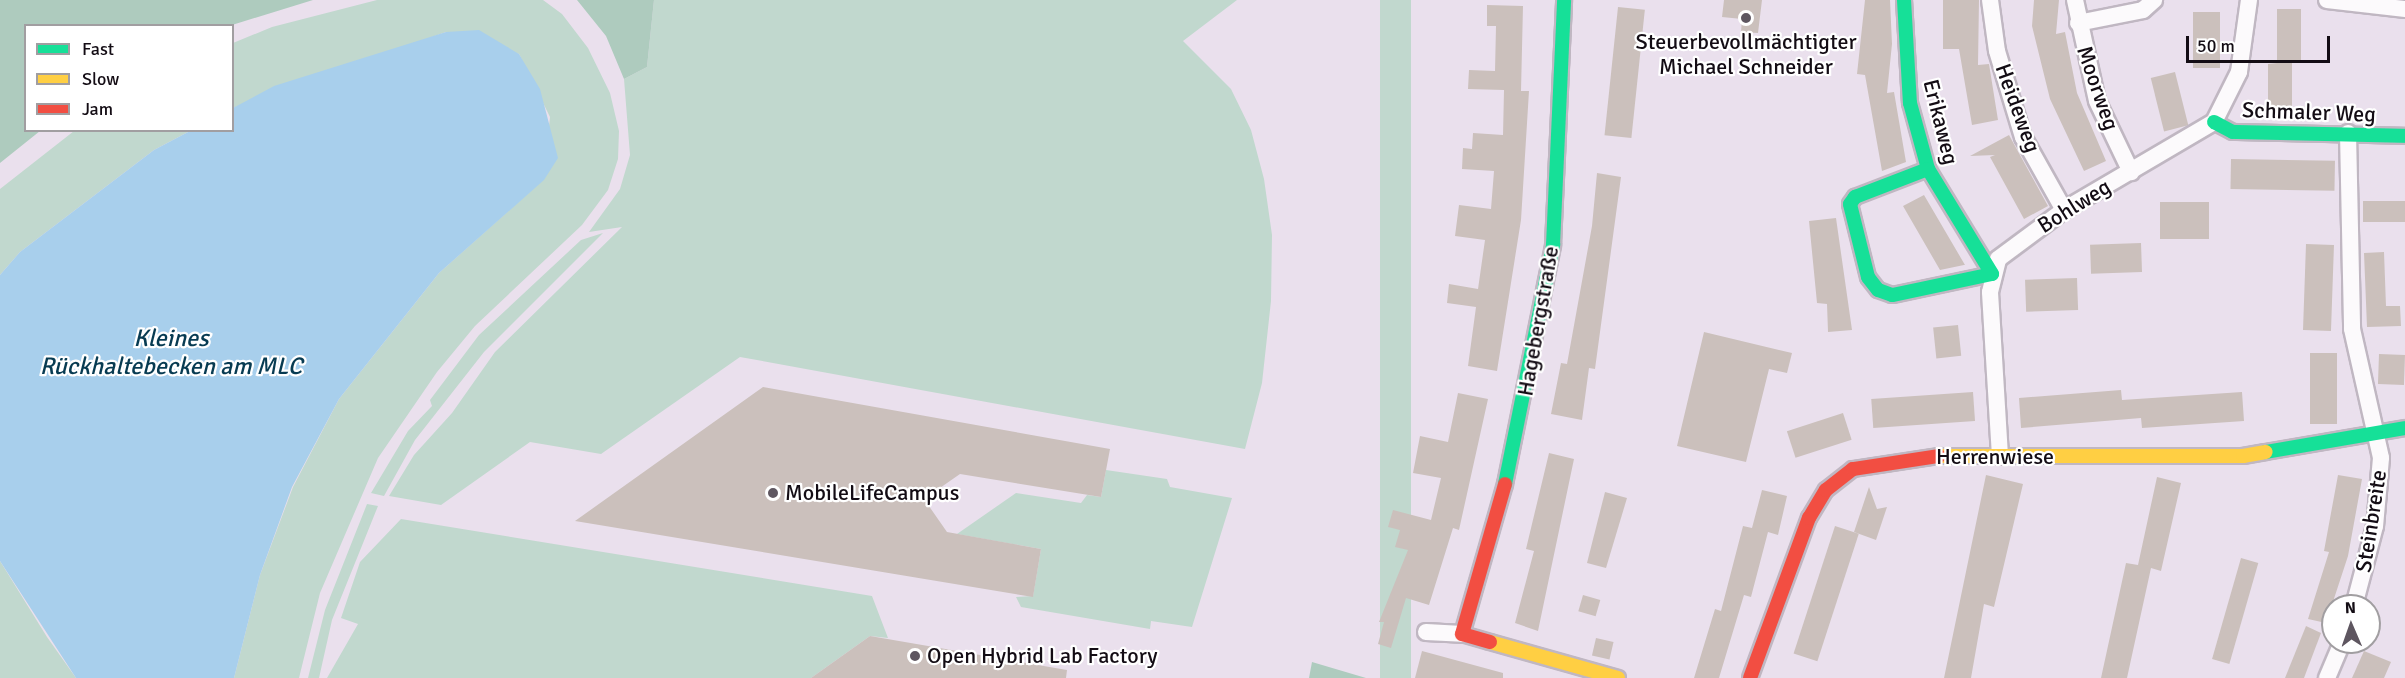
<!DOCTYPE html>
<html>
<head>
<meta charset="utf-8">
<style>
	body { margin:0 }
	#map { position:relative; width:2405px; height:678px; overflow:hidden; background:#eae0ed; font-family:Signika,sans-serif }
	div>[style] { position:absolute }
	[style*='--x'] { left:calc(var(--x)*1px); top:calc(var(--y)*1px); width:calc(var(--w)*1px); rotate:calc(var(--a)*1deg) }
	.green>* { inset:0; background:#c1d8ce; transform-origin:0 0 }
	.forest>* { inset:0; background:#aecbbe }
	.water>* { inset:0; background:#a8cfec }
	.building>* { inset:0; background:#cbc0bc; transform-origin:0 0 }
	.roads { filter:drop-shadow(2px 0 #c0b7c2) drop-shadow(-2px 0 #c0b7c2) drop-shadow(0 2px #c0b7c2) drop-shadow(0 -2px #c0b7c2) }
	.street>* { height:16px; margin:-8px; padding:0 8px; transform-origin:8px; border-radius:8px; background:#fcfafc }
	.fast>* { height:14px; margin:-7px; padding:0 7px; transform-origin:7px; border-radius:7px; background:#16e098 }
	.slow>* { height:14px; margin:-7px; padding:0 7px; transform-origin:7px; border-radius:7px; background:#ffcf43 }
	.jam>* { height:14px; margin:-7px; padding:0 7px; transform-origin:7px; border-radius:7px; background:#f24e42 }
	.dots>* { width:16px; height:16px; translate:-50% -50%; box-sizing:border-box; border:3px solid #fff; border-radius:50% }
	span { translate:-50% -50%; white-space:nowrap; text-align:center; line-height:1.15; -webkit-text-stroke:4.5px #fff; paint-order:stroke }
	.poi-label { font-size:22px; color:#130c14 }
	.left { translate:0 -50%; text-align:left }
	.street-label { font-size:22px; color:#130c14 }
	.water-label { font-size:24px; color:#073b52; font-style:italic }
	.legend { position:absolute; left:24px; top:24px; width:210px; height:108px; box-sizing:border-box; background:#fff; border:2px solid #a19ea1; margin:0; padding:8px 10px; list-style:none; font-size:18px; color:#130c14 }
	.legend li { display:flex; align-items:center; gap:12px; height:30px }
	.legend b { width:30px; border:2px solid #a19ea1 }
	.north { position:absolute; left:2321px; top:594px; width:60px; height:60px; box-sizing:border-box; background:#fff; border:2px solid #a19ea1; border-radius:50%; rotate:358deg; font-size:16px; font-weight:700; line-height:24px; text-align:center; color:#130c14 }
	.north::after { content:''; display:block; margin:auto; width:21px; height:27px; background:#5e5660; clip-path:polygon(50% 0,100% 100%,50% 72%,0 100%) }
	.scale { position:absolute; left:2186px; top:36px; width:144px; height:27px; box-sizing:border-box; border:3px solid #130c14; border-top:0; padding-left:8px; font-size:18px; line-height:21px; white-space:nowrap; color:#130c14; -webkit-text-stroke:4px #fff; paint-order:stroke }
</style>
</head>
<body>
<div id="map">
	<div class="green">
		<i style="clip-path:polygon(377px 0,543px 0,562px 14px,588px 48px,610px 93px,619px 131px,618px 159px,608px 190px,582px 225px,475px 326px,437px 372px,378px 458px,320px 593px,299px 678px,234px 678px,260px 575px,293px 487px,339px 399px,439px 273px,543px 180px,550px 117px,519px 54px,446px 32px,233px 108px,233px 43px,272px 27px)"></i>
		<i style="clip-path:polygon(654px 0,1237px 0,1183px 41px,1231px 89px,1251px 130px,1264px 179px,1272px 235px,1271px 301px,1262px 383px,1245px 449px,740px 357px,601px 454px,530px 442px,441px 505px,389px 496px,414px 455px,452px 413px,495px 352px,622px 227px,589px 232px,620px 189px,630px 155px,624px 79px,647px 67px)"></i>
		<i style="left:1380px;top:0;width:31px;height:688px"></i>
		<i style="clip-path:polygon(74px 131px,190px 131px,154px 150px,20px 252px,0 275px,0 189px)"></i>
		<i style="clip-path:polygon(603px 233px,484px 352px,415px 440px,384px 496px,371px 493px,408px 431px,432px 406px,430px 400px,479px 335px,581px 240px)"></i>
		<i style="clip-path:polygon(1106px 470px,1167px 479px,1170px 487px,1232px 498px,1192px 627px,1151px 621px,1150px 629px,1021px 607px,1016px 597px,1033px 596px,1041px 549px,957px 534px,1016px 493px,1081px 503px,1087px 495px,1101px 497px)"></i>
		<i style="clip-path:polygon(367px 504px,378px 506px,332px 620px,319px 678px,308px 678px,325px 610px)"></i>
		<i style="clip-path:polygon(401px 519px,872px 596px,888px 638px,870px 636px,811px 678px,327px 678px,358px 624px,341px 618px,360px 562px)"></i>
		<i style="clip-path:polygon(0 561px,47px 637px,76px 678px,0 678px)"></i>
	</div>
	<div class="forest">
		<i style="clip-path:polygon(0 0,313px 0,232px 25px,26px 26px,26px 130px,40px 131px,0 163px)"></i>
		<i style="clip-path:polygon(577px 0,654px 0,647px 67px,624px 79px,606px 36px)"></i>
		<i style="clip-path:polygon(1312px 662px,1366px 678px,1309px 678px)"></i>
	</div>
	<div class="water">
		<i style="clip-path:polygon(479px 30px,519px 54px,540px 89px,558px 158px,544px 180px,439px 273px,339px 399px,292px 487px,260px 575px,234px 678px,76px 678px,0 561px,0 275px,20px 252px,154px 150px,190px 131px,232px 130px,233px 108px,274px 86px,446px 32px)"></i>
	</div>
	<div class="building">
		<i style="clip-path:polygon(1724px 0,1762px 0,1758px 33px,1741px 32px,1742px 19px,1722px 17px)"></i>
		<i style="clip-path:polygon(1865px 0,1890px 0,1892px 44px,1887px 93px,1894px 92px,1906px 162px,1882px 171px,1865px 75px,1857px 74px)"></i>
		<i style="clip-path:polygon(1943px 0,1979px 0,1978px 65px,1989px 64px,1998px 120px,1972px 125px,1959px 49px,1943px 49px)"></i>
		<i style="clip-path:polygon(2034px 0,2059px 0,2056px 34px,2065px 32px,2077px 93px,2106px 161px,2084px 171px,2050px 99px,2032px 26px)"></i>
		<i style="clip-path:polygon(1487px 5px,1523px 6px,1521px 91px,1529px 91px,1521px 220px,1497px 371px,1468px 366px,1476px 307px,1447px 303px,1449px 284px,1478px 289px,1485px 240px,1455px 236px,1459px 205px,1491px 209px,1494px 171px,1462px 169px,1463px 148px,1472px 149px,1473px 133px,1503px 135px,1504px 90px,1468px 89px,1469px 70px,1495px 71px,1496px 26px,1487px 26px)"></i>
		<i style="left:1618px;top:7px;width:27px;height:129px;rotate:6deg"></i>
		<i style="clip-path:polygon(2277px 9px,2301px 9px,2301px 63px,2292px 63px,2292px 117px,2268px 117px,2268px 64px,2277px 63px)"></i>
		<i style="left:2193px;top:12px;width:27px;height:56px"></i>
		<i style="left:2175px;top:72px;width:55px;height:25px;rotate:76deg"></i>
		<i style="clip-path:polygon(2009px 135px,2048px 206px,2024px 219px,1990px 157px,1995px 155px,1970px 156px)"></i>
		<i style="left:2231px;top:159px;width:104px;height:30px;rotate:1deg"></i>
		<i style="clip-path:polygon(1597px 173px,1621px 177px,1595px 369px,1589px 368px,1582px 420px,1551px 414px,1561px 363px,1567px 364px,1592px 226px)"></i>
		<i style="clip-path:polygon(1924px 195px,1965px 265px,1964px 265px,1940px 270px,1903px 206px)"></i>
		<i style="left:2363px;top:201px;width:42px;height:21px"></i>
		<i style="left:2160px;top:202px;width:49px;height:37px"></i>
		<i style="clip-path:polygon(1836px 218px,1852px 330px,1828px 332px,1827px 304px,1817px 303px,1809px 221px)"></i>
		<i style="left:2141px;top:243px;width:29px;height:51px;rotate:88deg"></i>
		<i style="left:2306px;top:244px;width:28px;height:86px;rotate:2deg"></i>
		<i style="clip-path:polygon(2384px 252px,2386px 306px,2400px 306px,2401px 326px,2367px 327px,2364px 253px)"></i>
		<i style="left:2077px;top:278px;width:32px;height:52px;rotate:88deg"></i>
		<i style="left:1958px;top:325px;width:31px;height:25px;rotate:84deg"></i>
		<i style="clip-path:polygon(1704px 332px,1792px 353px,1787px 373px,1769px 369px,1746px 462px,1677px 446px)"></i>
		<i style="left:2310px;top:353px;width:27px;height:71px"></i>
		<i style="left:2379px;top:354px;width:26px;height:30px;rotate:2deg"></i>
		<i style="clip-path:polygon(763px 387px,1110px 449px,1101px 497px,960px 474px,924px 499px,947px 532px,1041px 549px,1033px 597px,575px 521px)"></i>
		<i style="clip-path:polygon(2121px 390px,2122px 400px,2242px 392px,2244px 421px,2142px 428px,2141px 418px,2021px 428px,2019px 398px)"></i>
		<i style="left:1973px;top:392px;width:29px;height:102px;rotate:86deg"></i>
		<i style="clip-path:polygon(1458px 393px,1488px 399px,1459px 530px,1453px 528px,1429px 605px,1406px 598px,1391px 648px,1378px 644px,1384px 622px,1379px 622px,1408px 550px,1395px 547px,1400px 530px,1388px 527px,1393px 510px,1431px 520px,1441px 478px,1413px 473px,1420px 436px,1448px 442px)"></i>
		<i style="left:1843px;top:413px;width:28px;height:59px;rotate:72deg"></i>
		<i style="clip-path:polygon(1549px 453px,1574px 459px,1538px 631px,1515px 623px,1534px 551px,1526px 549px)"></i>
		<i style="clip-path:polygon(1986px 475px,2023px 484px,1994px 607px,1984px 604px,1971px 678px,1944px 678px)"></i>
		<i style="clip-path:polygon(2338px 475px,2362px 479px,2348px 556px,2326px 623px,2308px 619px,2329px 552px,2324px 551px)"></i>
		<i style="clip-path:polygon(2157px 477px,2181px 483px,2161px 571px,2151px 568px,2127px 678px,2101px 678px,2126px 563px,2138px 565px)"></i>
		<i style="clip-path:polygon(1869px 487px,1877px 509px,1887px 507px,1876px 540px,1854px 532px)"></i>
		<i style="clip-path:polygon(1762px 490px,1787px 496px,1778px 535px,1768px 532px,1751px 597px,1744px 595px,1719px 678px,1694px 678px,1715px 609px,1721px 611px,1743px 526px,1752px 528px)"></i>
		<i style="clip-path:polygon(1605px 492px,1627px 498px,1606px 568px,1587px 563px)"></i>
		<i style="left:1835px;top:526px;width:25px;height:134px;rotate:18deg"></i>
		<i style="left:2241px;top:558px;width:18px;height:105px;rotate:16deg"></i>
		<i style="left:1583px;top:595px;width:18px;height:17px;rotate:16deg"></i>
		<i style="clip-path:polygon(2306px 626px,2321px 633px,2304px 678px,2285px 678px)"></i>
		<i style="clip-path:polygon(870px 636px,1067px 670px,1066px 678px,811px 678px)"></i>
		<i style="left:1596px;top:638px;width:18px;height:18px;rotate:13deg"></i>
		<i style="clip-path:polygon(1422px 651px,1503px 673px,1503px 678px,1415px 678px)"></i>
		<i style="clip-path:polygon(2364px 651px,2391px 662px,2384px 678px,2352px 678px)"></i>
	</div>
	<div class="roads">
		<div class="street">
			<i style="--x:1990;--y:0;--w:51;--a:82.2"></i>
			<i style="--x:1997;--y:51;--w:90;--a:73.2"></i>
			<i style="--x:2023;--y:137;--w:84;--a:60.7"></i>
			<i style="--x:2075;--y:0;--w:103;--a:77.7"></i>
			<i style="--x:2097;--y:101;--w:79;--a:64.4"></i>
			<i style="--x:2327;--y:0;--w:79;--a:6.6"></i>
			<i style="--x:2078;--y:23;--w:66;--a:-11.3"></i>
			<i style="--x:2143;--y:10;--w:15;--a:-42"></i>
			<i style="--x:2348;--y:133;--w:196;--a:88.8"></i>
			<i style="--x:2352;--y:329;--w:132;--a:77.3"></i>
			<i style="--x:2381;--y:458;--w:68;--a:95"></i>
			<i style="--x:2375;--y:526;--w:83;--a:104.7"></i>
			<i style="--x:2000;--y:456;--w:164;--a:-93.5"></i>
			<i style="--x:1990;--y:292;--w:34;--a:-76"></i>
			<i style="--x:1998;--y:259;--w:82;--a:-36.6"></i>
			<i style="--x:2064;--y:210;--w:174;--a:-30.4"></i>
			<i style="--x:2214;--y:122;--w:56;--a:-63.4"></i>
			<i style="--x:2239;--y:72;--w:73;--a:-82.1"></i>
			<i style="--x:1426;--y:632;--w:36;--a:3"></i>
			<i style="--x:2327;--y:678;--w:39;--a:-67"></i>
		</div>
		<div class="fast">
			<i style="--x:1904;--y:0;--w:103;--a:86.7"></i>
			<i style="--x:1910;--y:103;--w:68;--a:74.7"></i>
			<i style="--x:1928;--y:169;--w:123;--a:58.6"></i>
			<i style="--x:1992;--y:274;--w:102;--a:168.1"></i>
			<i style="--x:1892;--y:295;--w:15;--a:-160"></i>
			<i style="--x:1878;--y:290;--w:16;--a:-128"></i>
			<i style="--x:1868;--y:277;--w:75;--a:-103.9"></i>
			<i style="--x:1850;--y:204;--w:9;--a:-54"></i>
			<i style="--x:1855;--y:197;--w:78;--a:-21"></i>
			<i style="--x:2214;--y:122;--w:21;--a:28"></i>
			<i style="--x:2233;--y:132;--w:172;--a:1.3"></i>
			<i style="--x:2266;--y:452;--w:141;--a:-9.8"></i>
			<i style="--x:1505;--y:484;--w:244;--a:-78.6"></i>
			<i style="--x:1553;--y:245;--w:245;--a:-87.4"></i>
		</div>
		<div class="slow">
			<i style="--x:1939;--y:456;--w:304;--a:0"></i>
			<i style="--x:2243;--y:456;--w:23;--a:-10"></i>
			<i style="--x:1490;--y:642;--w:133;--a:15.7"></i>
		</div>
		<div class="jam">
			<i style="--x:1490;--y:642;--w:29;--a:-164"></i>
			<i style="--x:1462;--y:634;--w:156;--a:-74"></i>
			<i style="--x:1750;--y:678;--w:171;--a:-69.8"></i>
			<i style="--x:1809;--y:518;--w:33;--a:-59"></i>
			<i style="--x:1826;--y:490;--w:34;--a:-38"></i>
			<i style="--x:1853;--y:469;--w:87;--a:-8.6"></i>
		</div>
	</div>
	<div class="dots">
		<i style="left:1746px;top:18px;background:#5e5660"></i>
		<i style="left:773px;top:493px;background:#5e5660"></i>
		<i style="left:915px;top:656px;background:#5e5660"></i>
	</div>
	<div class="poi-label">
		<span style="left:1746px;top:54px">Steuerbevollmächtigter<br>Michael Schneider</span>
		<span class="left" style="left:785px;top:493px">MobileLifeCampus</span>
		<span class="left" style="left:927px;top:656px">Open Hybrid Lab Factory</span>
	</div>
	<div class="street-label">
		<span style="left:2098px;top:88px;rotate:71deg">Moorweg</span>
		<span style="left:2018px;top:108px;rotate:70deg">Heideweg</span>
		<span style="left:2309px;top:112px;rotate:2deg">Schmaler Weg</span>
		<span style="left:1941px;top:122px;rotate:76deg">Erikaweg</span>
		<span style="left:2074px;top:206px;rotate:-32deg">Bohlweg</span>
		<span style="left:1538px;top:321px;rotate:-80deg">Hagebergstraße</span>
		<span style="left:1995px;top:457px">Herrenwiese</span>
		<span style="left:2371px;top:521px;rotate:-81deg">Steinbreite</span>
	</div>
	<div class="water-label">
		<span style="left:171px;top:353px">Kleines<br>Rückhaltebecken am MLC</span>
	</div>
	<ul class="legend">
	<li><b style="height:8px;background:#16e098"></b>Fast</li>
	<li><b style="height:8px;background:#ffcf43"></b>Slow</li>
	<li><b style="height:8px;background:#f24e42"></b>Jam</li>
	</ul>
	<div class="north">N</div>
	<div class="scale">50 m</div>
</div>
</body>
</html>
